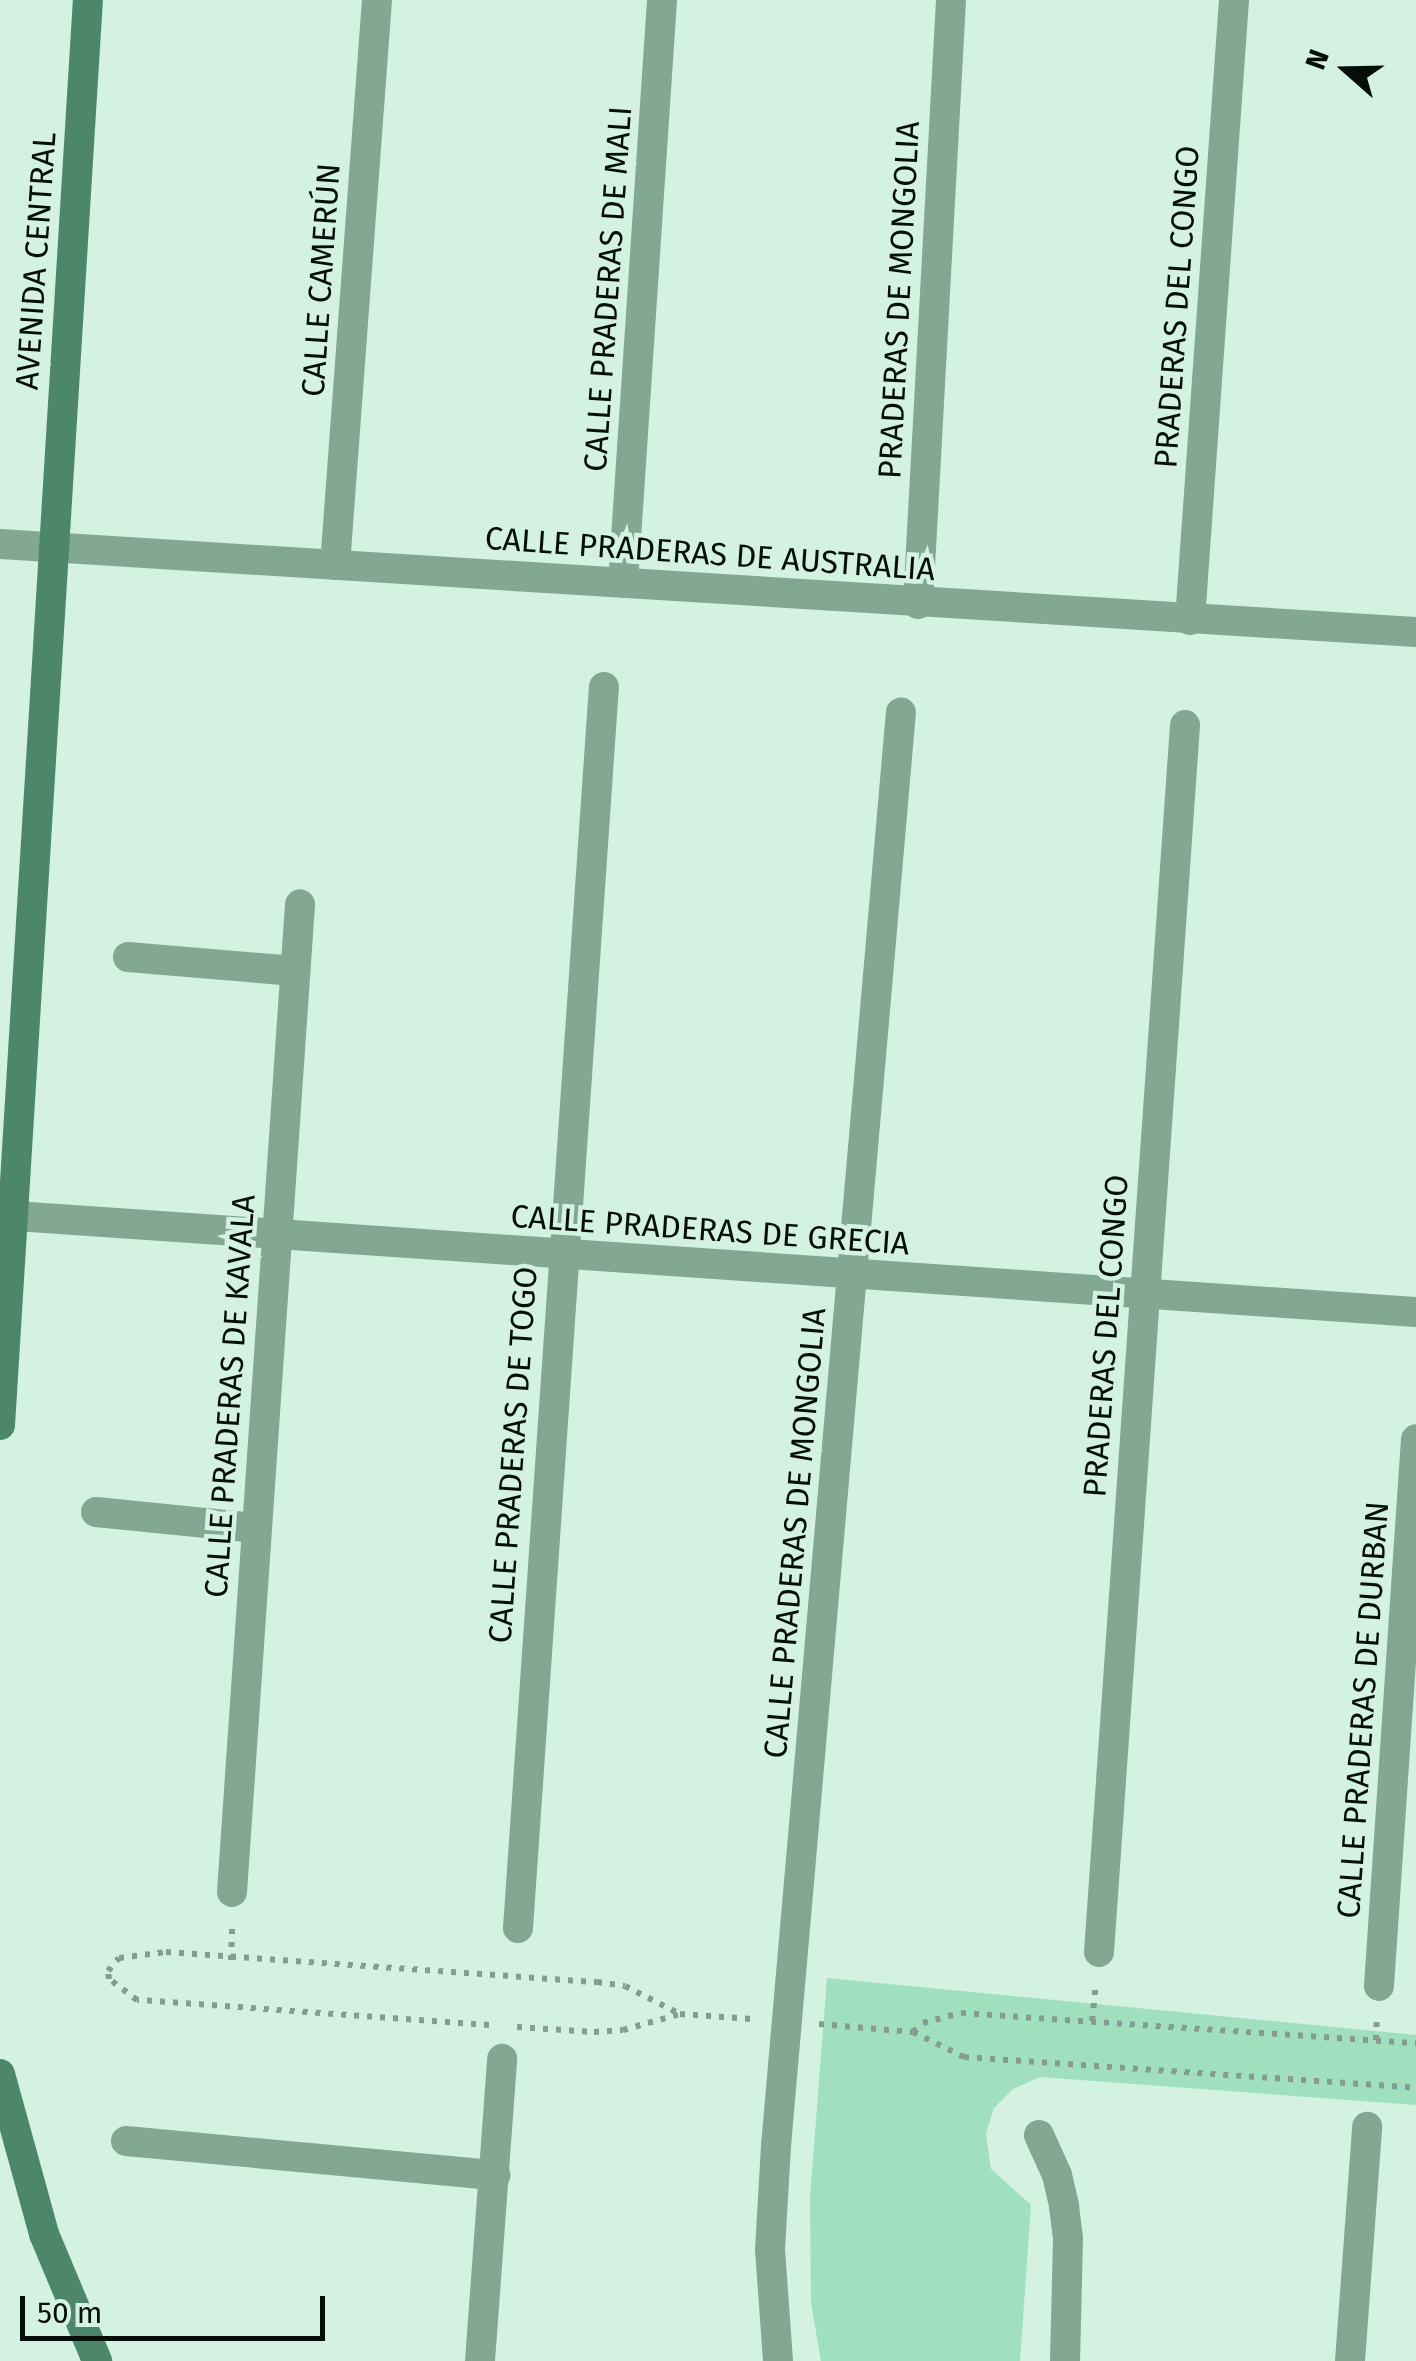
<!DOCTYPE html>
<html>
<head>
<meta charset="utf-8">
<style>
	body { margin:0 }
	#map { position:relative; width:1416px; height:2361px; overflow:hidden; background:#d3f2e1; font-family:"Fira Sans",sans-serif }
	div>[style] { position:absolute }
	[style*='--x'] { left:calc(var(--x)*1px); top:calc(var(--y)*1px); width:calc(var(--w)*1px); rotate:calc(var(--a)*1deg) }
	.green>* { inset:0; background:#a1e0bf }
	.path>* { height:6px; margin-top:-3px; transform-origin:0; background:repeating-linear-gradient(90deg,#859c90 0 5px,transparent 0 13px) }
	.minor>* { height:30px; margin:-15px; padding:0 15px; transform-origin:15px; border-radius:15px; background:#82a893 }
	.tertiary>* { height:30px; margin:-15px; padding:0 15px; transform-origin:15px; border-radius:15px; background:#82a893 }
	.secondary>* { height:30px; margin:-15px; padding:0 15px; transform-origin:15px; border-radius:15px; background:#4d876b }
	span { translate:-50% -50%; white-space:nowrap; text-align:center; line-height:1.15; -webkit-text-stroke:9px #d3f2e1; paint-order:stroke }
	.street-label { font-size:32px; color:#050e09 }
	.north { position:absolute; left:1296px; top:20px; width:100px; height:100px; -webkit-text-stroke:8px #d3f2e1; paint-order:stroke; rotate:290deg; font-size:28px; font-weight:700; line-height:40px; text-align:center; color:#050e09 }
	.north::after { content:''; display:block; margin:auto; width:35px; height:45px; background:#050e09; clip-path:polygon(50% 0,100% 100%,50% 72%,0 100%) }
	.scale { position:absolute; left:20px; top:2296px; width:305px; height:45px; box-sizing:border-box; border:5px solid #050e09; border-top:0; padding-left:12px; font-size:30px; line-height:35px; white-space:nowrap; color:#050e09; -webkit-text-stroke:8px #d3f2e1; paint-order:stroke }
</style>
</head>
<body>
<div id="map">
	<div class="green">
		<i style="clip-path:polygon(827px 1978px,1416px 2035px,1416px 2105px,1040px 2077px,1013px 2089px,994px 2108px,986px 2133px,991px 2169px,1031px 2205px,1020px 2361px,821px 2361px,811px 2303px,810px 2197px)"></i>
	</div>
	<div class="path">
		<i style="--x:231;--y:1960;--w:34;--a:-88"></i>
		<i style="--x:1092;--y:2021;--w:39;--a:-84"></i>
		<i style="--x:819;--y:2024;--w:94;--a:4.9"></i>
		<i style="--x:913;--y:2032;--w:57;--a:26.1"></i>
		<i style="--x:964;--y:2057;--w:453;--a:3.9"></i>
		<i style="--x:489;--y:2025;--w:353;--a:-175.9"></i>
		<i style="--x:137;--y:2000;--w:35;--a:-143"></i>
		<i style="--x:109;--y:1979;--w:8;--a:-97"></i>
		<i style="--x:108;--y:1971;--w:17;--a:-50"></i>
		<i style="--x:119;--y:1958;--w:47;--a:-7.3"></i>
		<i style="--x:166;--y:1952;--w:432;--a:4"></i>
		<i style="--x:597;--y:1982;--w:28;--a:8"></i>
		<i style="--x:625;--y:1986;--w:62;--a:27"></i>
		<i style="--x:517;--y:2027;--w:77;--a:3.7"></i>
		<i style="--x:594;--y:2032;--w:29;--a:-4"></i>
		<i style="--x:623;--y:2030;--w:59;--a:-15.7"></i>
		<i style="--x:680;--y:2014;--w:72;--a:4"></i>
		<i style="--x:913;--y:2032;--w:13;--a:-42"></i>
		<i style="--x:923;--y:2023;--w:39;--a:-15"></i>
		<i style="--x:961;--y:2013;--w:456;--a:3.8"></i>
		<i style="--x:1376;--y:2040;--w:24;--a:-88"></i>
	</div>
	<div class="minor">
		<i style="--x:335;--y:565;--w:567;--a:-85.75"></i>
		<i style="--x:623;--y:583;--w:584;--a:-86.17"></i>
		<i style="--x:918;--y:604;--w:605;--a:-86.87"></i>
		<i style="--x:1190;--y:620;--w:622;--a:-85.94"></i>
		<i style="--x:128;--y:957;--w:168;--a:4.8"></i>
		<i style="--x:0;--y:1215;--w:1419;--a:3.92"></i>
		<i style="--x:96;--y:1512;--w:161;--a:5.7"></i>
		<i style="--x:232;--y:1892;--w:990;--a:-86.06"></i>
		<i style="--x:518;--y:1928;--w:1244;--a:-86.04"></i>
		<i style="--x:1099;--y:1952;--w:1230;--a:-85.99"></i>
		<i style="--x:1379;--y:1986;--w:548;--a:-86.13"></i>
		<i style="--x:1039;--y:2135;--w:44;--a:65.8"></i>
		<i style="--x:1057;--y:2175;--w:32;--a:77"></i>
		<i style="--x:1064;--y:2206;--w:33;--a:83"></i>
		<i style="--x:1068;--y:2239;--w:122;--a:91.4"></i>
		<i style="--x:126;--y:2141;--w:371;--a:5.3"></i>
		<i style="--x:480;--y:2361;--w:303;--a:-85.8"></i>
		<i style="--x:778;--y:2361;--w:111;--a:-94.1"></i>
		<i style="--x:770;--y:2250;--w:104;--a:-86.7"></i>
		<i style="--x:776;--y:2146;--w:1439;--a:-85.02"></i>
		<i style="--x:1350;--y:2361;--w:235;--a:-85.8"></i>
	</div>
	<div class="tertiary">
		<i style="--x:0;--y:544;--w:1419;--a:3.56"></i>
	</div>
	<div class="secondary">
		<i style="--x:0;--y:1425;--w:1428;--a:-86.47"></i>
		<i style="--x:0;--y:2074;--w:166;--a:74.6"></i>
		<i style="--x:44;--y:2234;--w:138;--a:67.3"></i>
	</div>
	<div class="street-label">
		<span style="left:36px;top:261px;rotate:-86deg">AVENIDA CENTRAL</span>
		<span style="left:321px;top:280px;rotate:-86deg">CALLE CAMERÚN</span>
		<span style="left:608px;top:289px;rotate:-86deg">CALLE PRADERAS DE MALI</span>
		<span style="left:899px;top:300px;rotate:-87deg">PRADERAS DE MONGOLIA</span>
		<span style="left:1177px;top:307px;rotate:-86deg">PRADERAS DEL CONGO</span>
		<span style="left:710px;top:554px;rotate:4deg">CALLE PRADERAS DE AUSTRALIA</span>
		<span style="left:710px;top:1230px;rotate:4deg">CALLE PRADERAS DE GRECIA</span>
		<span style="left:1106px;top:1336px;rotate:-86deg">PRADERAS DEL CONGO</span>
		<span style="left:230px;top:1396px;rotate:-86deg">CALLE PRADERAS DE KAVALA</span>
		<span style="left:513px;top:1455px;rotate:-86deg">CALLE PRADERAS DE TOGO</span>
		<span style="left:795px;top:1533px;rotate:-85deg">CALLE PRADERAS DE MONGOLIA</span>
		<span style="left:1363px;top:1710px;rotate:-86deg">CALLE PRADERAS DE DURBAN</span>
	</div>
	<div class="north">N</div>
	<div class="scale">50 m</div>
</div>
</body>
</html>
